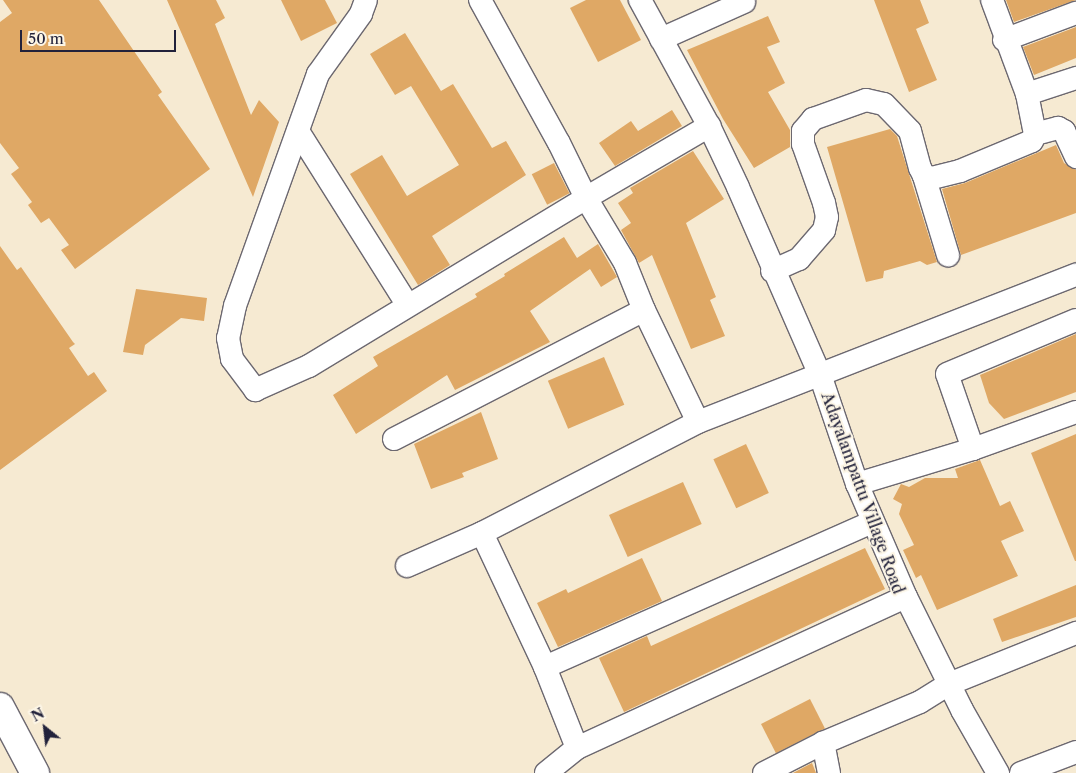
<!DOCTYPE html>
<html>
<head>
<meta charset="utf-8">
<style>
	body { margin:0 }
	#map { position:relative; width:1076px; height:773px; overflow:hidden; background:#f6ead2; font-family:"Libre Caslon Text",serif }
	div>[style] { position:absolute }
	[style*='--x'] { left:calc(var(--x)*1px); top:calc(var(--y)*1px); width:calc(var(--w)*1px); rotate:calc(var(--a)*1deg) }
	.building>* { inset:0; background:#dfa865; transform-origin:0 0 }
	.roads { filter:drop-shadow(1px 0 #6c6870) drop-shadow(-1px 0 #6c6870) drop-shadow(0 1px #6c6870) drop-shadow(0 -1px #6c6870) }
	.minor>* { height:22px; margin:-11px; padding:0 11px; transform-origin:11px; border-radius:11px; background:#fff }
	.tertiary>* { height:28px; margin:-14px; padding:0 14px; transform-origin:14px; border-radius:14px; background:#fff }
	span { translate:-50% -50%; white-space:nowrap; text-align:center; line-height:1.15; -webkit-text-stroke:4px #fcf5e5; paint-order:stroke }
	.street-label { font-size:16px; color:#22223b }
	.north { position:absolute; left:20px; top:703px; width:50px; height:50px; -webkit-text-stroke:4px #fcf5e5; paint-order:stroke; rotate:331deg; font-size:14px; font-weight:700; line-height:20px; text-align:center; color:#22223b }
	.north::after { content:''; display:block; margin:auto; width:18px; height:22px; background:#22223b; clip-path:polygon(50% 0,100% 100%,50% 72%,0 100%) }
	.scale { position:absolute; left:20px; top:30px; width:156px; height:22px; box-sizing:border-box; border:2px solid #22223b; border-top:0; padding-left:6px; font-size:15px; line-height:18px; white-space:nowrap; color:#22223b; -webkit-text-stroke:4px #fcf5e5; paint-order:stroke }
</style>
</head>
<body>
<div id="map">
	<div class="building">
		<i style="clip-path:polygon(3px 0,99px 0,162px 92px,158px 95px,210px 169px,75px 269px,61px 250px,69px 245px,49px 218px,41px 223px,28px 205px,32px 202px,11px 174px,19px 168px,0 143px,0 22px,12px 13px)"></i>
		<i style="clip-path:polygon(167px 0,216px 0,225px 18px,215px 24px,251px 115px,259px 100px,279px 122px,253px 197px)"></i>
		<i style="clip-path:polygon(281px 0,325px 0,337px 23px,301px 41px)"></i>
		<i style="clip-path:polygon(586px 0,620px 0,641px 40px,598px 62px,570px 8px)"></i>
		<i style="clip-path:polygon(874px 0,920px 0,929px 23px,916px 29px,937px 80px,909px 92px)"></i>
		<i style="clip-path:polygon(1006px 0,1076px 0,1014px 22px)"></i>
		<i style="clip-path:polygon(768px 16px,780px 42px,767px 47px,785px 83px,768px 92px,790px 130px,790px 147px,754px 168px,723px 119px,687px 50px)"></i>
		<i style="clip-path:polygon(1076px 27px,1076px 58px,1034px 75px,1023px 47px)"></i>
		<i style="clip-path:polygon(405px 33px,441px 91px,453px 84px,492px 148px,506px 141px,526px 175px,432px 236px,450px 265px,418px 285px,350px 174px,382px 155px,407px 196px,459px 165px,411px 86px,395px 95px,370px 54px)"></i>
		<i style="clip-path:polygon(672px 110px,682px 126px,615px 166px,599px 143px,631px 121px,638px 131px)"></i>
		<i style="clip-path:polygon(890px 129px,897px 136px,937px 262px,927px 265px,920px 261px,884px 271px,883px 278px,866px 282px,827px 147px)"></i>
		<i style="clip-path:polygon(1056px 145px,1064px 163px,1076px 170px,1076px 213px,961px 255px,942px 189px,965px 183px)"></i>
		<i style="clip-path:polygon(693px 151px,724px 199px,686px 223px,716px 297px,710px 300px,725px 336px,691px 349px,652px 255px,639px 263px,621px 230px,631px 223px,618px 203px,633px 193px,630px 188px)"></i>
		<i style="left:554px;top:163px;width:34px;height:25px;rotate:63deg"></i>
		<i style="clip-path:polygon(564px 237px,577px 258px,598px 244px,617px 277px,601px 287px,590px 269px,530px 311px,550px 342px,455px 390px,447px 375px,356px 434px,333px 395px,378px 366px,373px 357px,477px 297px,475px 294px,505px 276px,504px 274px)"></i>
		<i style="clip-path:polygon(0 246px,17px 270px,21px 267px,73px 342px,75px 344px,69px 348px,88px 376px,94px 372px,107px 391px,0 470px)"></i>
		<i style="clip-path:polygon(136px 289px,207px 298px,204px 321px,181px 318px,145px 345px,143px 355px,123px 352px)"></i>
		<i style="clip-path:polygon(1076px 334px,1076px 392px,1004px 419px,989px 403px,980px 375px)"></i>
		<i style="left:604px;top:357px;width:52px;height:61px;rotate:67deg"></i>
		<i style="clip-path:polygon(481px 412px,498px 459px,462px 473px,464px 477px,431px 489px,414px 444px)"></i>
		<i style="clip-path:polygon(1076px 434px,1076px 561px,1075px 561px,1031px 453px)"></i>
		<i style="left:746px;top:444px;width:54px;height:36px;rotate:65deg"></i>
		<i style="clip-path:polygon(980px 460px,1000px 506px,1010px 501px,1024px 531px,1001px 541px,1018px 576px,937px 610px,921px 575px,916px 578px,903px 550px,914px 545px,899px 514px,902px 504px,893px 499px,901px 484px,909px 487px,925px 478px,958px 478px,955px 469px)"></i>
		<i style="left:683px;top:482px;width:46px;height:81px;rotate:66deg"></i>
		<i style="clip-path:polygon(865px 548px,885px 589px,624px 712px,599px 658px,647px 636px,651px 646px)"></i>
		<i style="clip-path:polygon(642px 558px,662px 601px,558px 647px,537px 603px,566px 589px,568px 593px)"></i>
		<i style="clip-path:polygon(1076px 585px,1076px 617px,1002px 642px,993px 619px)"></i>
		<i style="left:810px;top:699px;width:33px;height:55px;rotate:63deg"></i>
		<i style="clip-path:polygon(812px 763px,816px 773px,793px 773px)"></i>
	</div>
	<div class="roads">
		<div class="minor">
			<i style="--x:366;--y:0;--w:15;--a:110"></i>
			<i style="--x:361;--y:14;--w:74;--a:125.6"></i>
			<i style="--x:318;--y:74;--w:246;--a:109.7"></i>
			<i style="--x:235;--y:306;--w:33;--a:102"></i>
			<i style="--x:228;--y:338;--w:21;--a:79"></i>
			<i style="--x:232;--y:359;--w:39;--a:53"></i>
			<i style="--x:255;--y:390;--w:59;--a:-24"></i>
			<i style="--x:309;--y:366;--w:324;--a:-31.2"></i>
			<i style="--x:586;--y:198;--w:76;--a:59"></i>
			<i style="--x:625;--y:263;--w:51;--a:68"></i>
			<i style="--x:644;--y:310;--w:124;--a:64.3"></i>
			<i style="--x:480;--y:0;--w:163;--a:61.1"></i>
			<i style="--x:559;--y:143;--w:61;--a:63.9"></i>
			<i style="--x:586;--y:198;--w:143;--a:-30.3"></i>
			<i style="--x:661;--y:39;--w:91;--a:-24"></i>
			<i style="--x:1004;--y:40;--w:77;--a:-20.6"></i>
			<i style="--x:1027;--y:94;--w:52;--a:-18.1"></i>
			<i style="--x:298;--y:131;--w:204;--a:57.8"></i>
			<i style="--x:1035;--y:134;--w:24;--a:-15"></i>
			<i style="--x:1058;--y:128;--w:7;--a:27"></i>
			<i style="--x:1064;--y:131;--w:29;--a:65"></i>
			<i style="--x:924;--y:176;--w:83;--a:73.1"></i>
			<i style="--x:772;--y:271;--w:30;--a:-24"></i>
			<i style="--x:799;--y:259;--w:38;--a:-49"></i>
			<i style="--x:824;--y:230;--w:13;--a:-77"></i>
			<i style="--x:827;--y:217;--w:14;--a:-102"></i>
			<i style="--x:824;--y:203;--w:63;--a:-109.6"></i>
			<i style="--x:803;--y:144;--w:13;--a:-90"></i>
			<i style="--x:803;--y:131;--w:16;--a:-50"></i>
			<i style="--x:813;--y:119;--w:56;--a:-19.7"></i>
			<i style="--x:866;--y:100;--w:18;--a:13"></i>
			<i style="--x:884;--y:104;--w:37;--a:46"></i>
			<i style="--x:910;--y:131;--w:38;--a:75"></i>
			<i style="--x:920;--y:168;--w:9;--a:63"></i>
			<i style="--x:924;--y:176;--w:8;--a:14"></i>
			<i style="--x:932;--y:178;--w:29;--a:-14"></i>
			<i style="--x:960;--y:171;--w:78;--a:-22.6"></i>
			<i style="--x:1032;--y:141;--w:8;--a:-67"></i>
			<i style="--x:1035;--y:134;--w:41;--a:-101.3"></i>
			<i style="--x:1027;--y:94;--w:100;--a:-110.4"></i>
			<i style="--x:394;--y:439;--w:281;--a:-27.3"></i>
			<i style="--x:973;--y:449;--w:79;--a:-109.1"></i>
			<i style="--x:947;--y:374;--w:140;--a:-22.7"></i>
			<i style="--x:857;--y:484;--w:121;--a:-16.8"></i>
			<i style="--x:973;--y:449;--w:109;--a:-19.8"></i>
			<i style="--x:407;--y:566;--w:82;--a:-23.7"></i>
			<i style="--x:906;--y:597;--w:126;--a:63.6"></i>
			<i style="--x:962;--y:710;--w:73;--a:60.3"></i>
			<i style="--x:545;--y:667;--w:358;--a:-23.9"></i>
			<i style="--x:577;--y:748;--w:87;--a:-111.6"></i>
			<i style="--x:545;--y:667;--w:148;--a:-115.2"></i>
			<i style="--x:482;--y:533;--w:243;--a:-27.2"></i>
			<i style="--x:698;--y:422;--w:406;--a:-21.3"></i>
			<i style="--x:546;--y:773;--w:40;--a:-39"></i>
			<i style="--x:577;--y:748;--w:362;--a:-24.7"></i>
			<i style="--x:906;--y:597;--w:123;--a:-113.4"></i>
			<i style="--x:857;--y:484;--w:115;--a:-108.7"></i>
			<i style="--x:820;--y:375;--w:205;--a:-113.6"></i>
			<i style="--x:738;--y:187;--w:68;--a:-115.4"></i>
			<i style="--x:709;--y:126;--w:144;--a:-118.7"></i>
			<i style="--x:764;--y:773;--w:66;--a:-27"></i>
			<i style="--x:829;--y:773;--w:31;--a:-101"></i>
			<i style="--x:823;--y:743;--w:105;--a:-22.9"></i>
			<i style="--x:920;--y:702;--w:34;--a:-32"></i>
			<i style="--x:949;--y:684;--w:137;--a:-21.9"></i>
			<i style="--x:1021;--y:773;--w:59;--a:-20.9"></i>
		</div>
		<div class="tertiary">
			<i style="--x:0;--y:707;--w:75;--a:62.1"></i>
		</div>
	</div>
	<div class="street-label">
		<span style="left:863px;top:493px;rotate:70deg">Adayalampattu Village Road</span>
	</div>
	<div class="north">N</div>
	<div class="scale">50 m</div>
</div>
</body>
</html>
